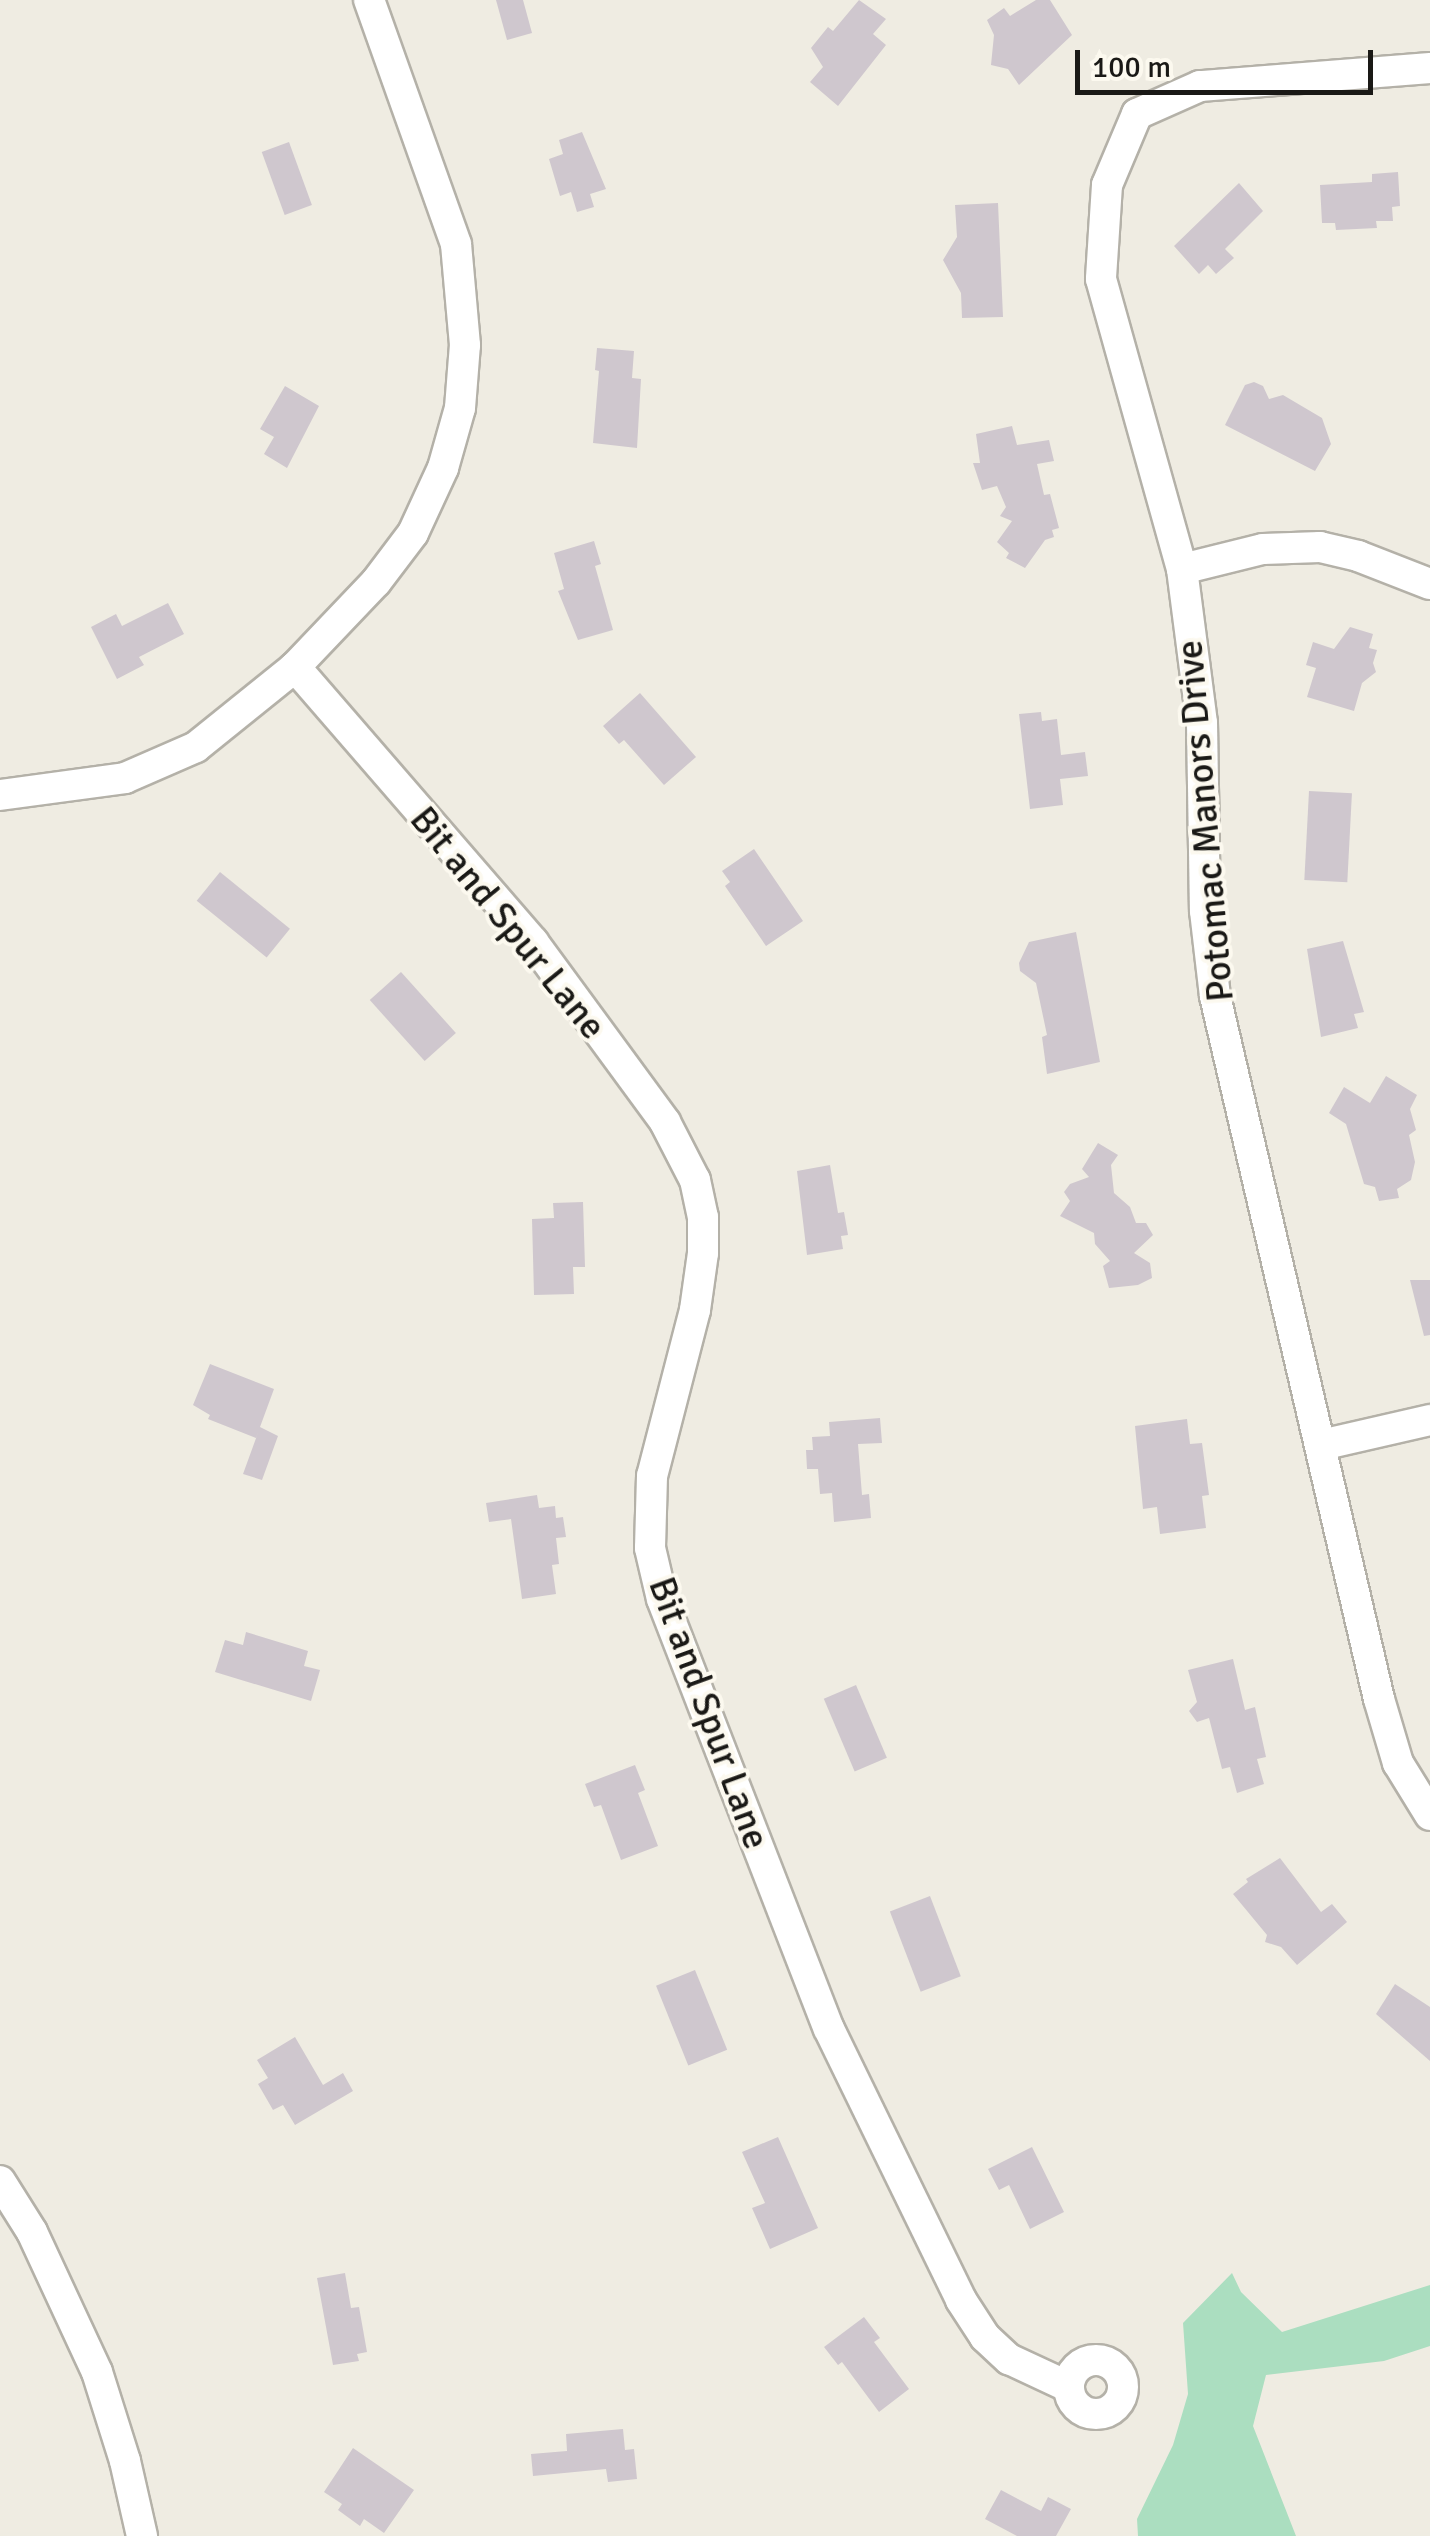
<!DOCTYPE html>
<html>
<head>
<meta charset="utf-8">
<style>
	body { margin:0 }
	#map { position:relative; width:1430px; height:2536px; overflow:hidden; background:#efece2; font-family:Signika,sans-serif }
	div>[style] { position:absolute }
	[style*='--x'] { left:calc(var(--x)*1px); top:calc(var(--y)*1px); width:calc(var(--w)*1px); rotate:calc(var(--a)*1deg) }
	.green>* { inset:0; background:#abdec0 }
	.building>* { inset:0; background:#cfc7ce; transform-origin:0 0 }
	.roads { filter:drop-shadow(2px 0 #b4b1a8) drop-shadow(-2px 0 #b4b1a8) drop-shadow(0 2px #b4b1a8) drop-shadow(0 -2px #b4b1a8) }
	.minor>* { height:30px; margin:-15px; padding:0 15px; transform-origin:15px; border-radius:15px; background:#fff }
	.minor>.ring { margin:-15px; padding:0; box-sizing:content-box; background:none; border:30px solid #fff; border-radius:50% }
	span { translate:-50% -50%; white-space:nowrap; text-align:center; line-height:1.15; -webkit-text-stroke:8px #fcf9ef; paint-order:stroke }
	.street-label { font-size:38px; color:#1a1916 }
	.scale { position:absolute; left:1075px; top:50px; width:298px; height:45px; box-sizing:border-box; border:5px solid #1a1916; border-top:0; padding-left:12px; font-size:30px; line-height:35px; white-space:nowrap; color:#1a1916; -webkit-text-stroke:8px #fcf9ef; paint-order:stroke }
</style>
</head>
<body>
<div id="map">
	<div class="green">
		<i style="clip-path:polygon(1232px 2273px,1241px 2292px,1282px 2332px,1430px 2285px,1430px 2346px,1384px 2361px,1266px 2375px,1253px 2426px,1296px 2536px,1138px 2536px,1137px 2519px,1173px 2445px,1188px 2394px,1183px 2323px)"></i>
	</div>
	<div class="building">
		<i style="clip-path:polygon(496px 0,523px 0,532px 33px,507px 40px)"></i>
		<i style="clip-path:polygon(859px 0,886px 19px,873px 34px,886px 45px,838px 106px,810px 82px,823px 67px,811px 48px,828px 27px,833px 31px)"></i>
		<i style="clip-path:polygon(1036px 0,1050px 0,1072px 35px,1019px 85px,1008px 69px,991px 65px,994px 35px,987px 20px,1004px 8px,1010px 16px)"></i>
		<i style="clip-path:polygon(582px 132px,606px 189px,590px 194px,594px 207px,577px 212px,571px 192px,560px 196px,549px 159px,563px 154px,559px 140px)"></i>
		<i style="left:289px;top:142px;width:67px;height:29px;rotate:70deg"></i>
		<i style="clip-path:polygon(1398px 172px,1400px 206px,1392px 207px,1393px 221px,1376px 221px,1377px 228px,1336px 230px,1335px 223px,1322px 223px,1320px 185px,1372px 182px,1372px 174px)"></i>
		<i style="clip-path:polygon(1239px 183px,1263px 211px,1225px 249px,1234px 258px,1216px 274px,1208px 265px,1199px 274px,1174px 246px)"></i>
		<i style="clip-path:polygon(998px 203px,1003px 317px,962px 318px,961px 293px,943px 260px,957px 237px,955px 205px)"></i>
		<i style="clip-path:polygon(597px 348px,634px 351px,632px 378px,641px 379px,637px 448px,593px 443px,599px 371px,595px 370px)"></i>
		<i style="clip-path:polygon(1254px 382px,1263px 386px,1269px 399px,1283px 395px,1322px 418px,1331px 444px,1315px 471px,1225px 425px,1245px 385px)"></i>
		<i style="clip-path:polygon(285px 386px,319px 406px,287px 468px,264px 454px,274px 437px,260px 429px)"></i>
		<i style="clip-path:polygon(1012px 426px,1017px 445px,1049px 440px,1054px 461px,1037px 464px,1044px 495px,1050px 494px,1059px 528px,1052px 530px,1054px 537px,1045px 540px,1025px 568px,1006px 558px,1009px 553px,997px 542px,1012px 521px,1000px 516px,1006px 507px,997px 486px,982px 490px,973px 463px,980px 463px,976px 434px)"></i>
		<i style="clip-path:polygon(594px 541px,601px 564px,595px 566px,613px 630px,578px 640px,558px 591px,564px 589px,554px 553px)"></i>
		<i style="clip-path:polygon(168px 603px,184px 634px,139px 657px,144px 665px,117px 679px,91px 627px,116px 614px,122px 626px)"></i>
		<i style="clip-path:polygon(1350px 627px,1373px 634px,1369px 648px,1377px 650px,1373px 663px,1376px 672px,1362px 683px,1354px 711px,1307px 697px,1316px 668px,1306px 665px,1313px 642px,1334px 649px)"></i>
		<i style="clip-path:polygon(640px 693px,696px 757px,664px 785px,624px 740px,619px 744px,603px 726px)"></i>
		<i style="clip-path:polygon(1041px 712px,1042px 721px,1057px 719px,1061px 755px,1085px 752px,1088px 776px,1060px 779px,1063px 805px,1030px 809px,1019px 714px)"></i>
		<i style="left:1309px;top:791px;width:43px;height:89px;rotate:3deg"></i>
		<i style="clip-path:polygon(754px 849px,803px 921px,766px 946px,725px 886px,730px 882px,722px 871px)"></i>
		<i style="left:220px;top:872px;width:90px;height:37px;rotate:39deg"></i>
		<i style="clip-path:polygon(1076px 932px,1100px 1062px,1047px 1074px,1042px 1037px,1047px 1035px,1036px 983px,1020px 971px,1019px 963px,1029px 942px)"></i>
		<i style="clip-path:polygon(1343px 941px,1364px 1012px,1354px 1014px,1358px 1028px,1321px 1037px,1307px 949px)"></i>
		<i style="left:401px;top:972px;width:82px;height:42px;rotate:48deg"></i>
		<i style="clip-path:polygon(1386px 1076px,1417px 1095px,1410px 1109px,1416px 1130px,1409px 1135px,1415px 1162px,1411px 1180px,1397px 1189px,1399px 1198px,1379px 1201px,1375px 1187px,1364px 1184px,1346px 1124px,1329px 1113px,1344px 1087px,1370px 1103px)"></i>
		<i style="clip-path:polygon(1098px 1143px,1118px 1155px,1111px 1165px,1114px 1193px,1130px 1207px,1136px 1223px,1146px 1223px,1153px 1235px,1134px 1253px,1150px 1263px,1152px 1278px,1138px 1285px,1109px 1288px,1103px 1266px,1110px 1261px,1095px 1244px,1094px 1233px,1060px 1216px,1070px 1201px,1064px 1192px,1070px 1184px,1089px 1177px,1082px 1169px)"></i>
		<i style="clip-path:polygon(830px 1165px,838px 1213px,844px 1212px,848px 1235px,841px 1236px,843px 1249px,807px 1255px,797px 1171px)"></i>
		<i style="clip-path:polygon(583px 1202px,585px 1267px,573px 1267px,574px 1294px,534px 1295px,532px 1219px,554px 1218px,553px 1203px)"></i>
		<i style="clip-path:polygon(1410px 1280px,1430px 1280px,1430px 1335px,1424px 1336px)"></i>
		<i style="clip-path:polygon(210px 1364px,274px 1389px,260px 1427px,278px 1436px,262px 1480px,243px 1474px,259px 1430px,256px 1438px,208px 1419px,210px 1415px,193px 1405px)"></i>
		<i style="clip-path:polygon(880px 1418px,882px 1443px,858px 1444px,862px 1495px,869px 1494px,871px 1518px,834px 1522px,832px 1493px,820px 1494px,818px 1469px,807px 1469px,806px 1450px,813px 1450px,812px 1437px,830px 1436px,829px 1422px)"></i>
		<i style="clip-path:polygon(1187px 1419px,1190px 1444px,1202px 1443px,1209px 1495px,1202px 1496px,1206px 1528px,1160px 1534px,1157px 1507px,1143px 1509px,1135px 1426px)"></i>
		<i style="clip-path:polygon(537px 1495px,539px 1508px,555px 1506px,556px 1518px,563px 1517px,566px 1537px,556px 1538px,559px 1564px,552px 1565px,556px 1594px,522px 1599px,511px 1519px,489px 1522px,486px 1503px)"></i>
		<i style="clip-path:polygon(246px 1632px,308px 1651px,304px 1666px,320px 1670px,311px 1701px,215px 1672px,225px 1640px,243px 1645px)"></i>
		<i style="clip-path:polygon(1233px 1659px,1245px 1710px,1255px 1707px,1266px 1757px,1257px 1759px,1264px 1784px,1237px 1793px,1230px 1767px,1222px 1769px,1209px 1718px,1197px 1722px,1189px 1711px,1197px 1702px,1188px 1670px)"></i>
		<i style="left:856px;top:1685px;width:79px;height:35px;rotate:67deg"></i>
		<i style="clip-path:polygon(635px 1765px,645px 1790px,638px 1793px,658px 1846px,621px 1860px,601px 1805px,594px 1807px,585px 1784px)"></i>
		<i style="clip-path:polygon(1280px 1858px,1321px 1912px,1332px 1904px,1347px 1922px,1297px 1965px,1281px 1947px,1265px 1942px,1267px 1935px,1233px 1894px,1248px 1882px,1246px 1879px)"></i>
		<i style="left:930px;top:1896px;width:86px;height:43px;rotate:69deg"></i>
		<i style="left:695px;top:1970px;width:86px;height:42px;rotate:68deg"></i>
		<i style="clip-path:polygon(1395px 1984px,1430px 2007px,1430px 2061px,1376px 2014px)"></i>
		<i style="clip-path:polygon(295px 2037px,323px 2085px,343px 2073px,353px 2091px,295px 2125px,283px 2105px,273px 2110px,258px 2084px,268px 2078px,257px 2060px)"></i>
		<i style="clip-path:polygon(778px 2137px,818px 2228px,770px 2249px,752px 2208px,765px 2203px,742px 2152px)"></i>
		<i style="clip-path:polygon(1032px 2147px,1064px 2212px,1030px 2229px,1009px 2185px,999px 2190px,988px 2169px)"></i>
		<i style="clip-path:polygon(345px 2273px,351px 2308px,359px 2307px,367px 2352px,357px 2354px,359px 2361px,333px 2365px,317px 2278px)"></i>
		<i style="clip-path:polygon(864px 2317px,880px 2338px,874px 2342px,909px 2389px,879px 2412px,842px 2362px,838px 2365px,824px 2347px)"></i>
		<i style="clip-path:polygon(623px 2429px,625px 2450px,634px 2449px,637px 2479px,608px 2482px,606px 2469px,533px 2476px,531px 2454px,567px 2451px,566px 2434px)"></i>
		<i style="clip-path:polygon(353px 2448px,414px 2490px,384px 2533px,364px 2519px,360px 2526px,338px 2510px,342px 2504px,324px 2492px)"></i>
		<i style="clip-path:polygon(1001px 2490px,1041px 2511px,1048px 2497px,1071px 2509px,1056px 2536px,1017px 2536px,985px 2519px)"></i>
	</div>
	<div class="roads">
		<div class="minor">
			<i style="--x:1430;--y:68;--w:231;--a:175.5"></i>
			<i style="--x:1200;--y:86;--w:69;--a:156"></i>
			<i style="--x:1137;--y:114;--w:77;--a:112.9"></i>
			<i style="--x:1107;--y:185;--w:94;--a:93.7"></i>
			<i style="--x:1101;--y:279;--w:301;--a:74.4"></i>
			<i style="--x:1182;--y:569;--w:155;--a:82.6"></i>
			<i style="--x:1202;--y:723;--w:188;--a:89.1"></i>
			<i style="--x:1205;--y:911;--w:86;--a:83.3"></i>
			<i style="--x:1215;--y:996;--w:722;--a:76.87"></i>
			<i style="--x:1379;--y:1699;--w:67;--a:73.5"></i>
			<i style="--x:1398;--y:1763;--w:61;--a:58.4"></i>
			<i style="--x:1182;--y:569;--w:83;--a:-13.9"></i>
			<i style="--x:1263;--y:549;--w:57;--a:-2"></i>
			<i style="--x:1320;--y:547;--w:39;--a:13"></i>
			<i style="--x:1358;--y:556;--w:77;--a:21.3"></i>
			<i style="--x:295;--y:667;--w:364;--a:49.1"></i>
			<i style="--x:533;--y:942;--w:223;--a:53.7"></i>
			<i style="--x:665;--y:1122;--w:65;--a:62.7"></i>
			<i style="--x:695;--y:1180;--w:38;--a:78"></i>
			<i style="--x:703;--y:1217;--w:36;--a:90"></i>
			<i style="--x:703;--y:1253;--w:58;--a:98"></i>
			<i style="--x:695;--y:1310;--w:171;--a:104.5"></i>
			<i style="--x:652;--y:1476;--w:72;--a:91.6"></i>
			<i style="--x:650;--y:1548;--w:52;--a:76.8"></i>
			<i style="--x:662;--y:1599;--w:461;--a:68.8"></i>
			<i style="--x:829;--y:2029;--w:301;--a:64"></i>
			<i style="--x:961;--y:2300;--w:44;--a:57"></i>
			<i style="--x:985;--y:2337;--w:33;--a:43"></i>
			<i style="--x:1009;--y:2359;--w:66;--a:25"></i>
			<i style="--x:0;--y:795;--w:126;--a:-7.7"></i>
			<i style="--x:125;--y:778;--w:77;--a:-23.6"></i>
			<i style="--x:196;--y:747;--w:127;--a:-38.9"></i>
			<i style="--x:295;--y:667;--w:117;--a:-46.4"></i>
			<i style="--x:376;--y:582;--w:61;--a:-52.9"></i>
			<i style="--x:413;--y:533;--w:72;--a:-65.2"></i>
			<i style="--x:443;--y:468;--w:62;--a:-74.2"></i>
			<i style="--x:460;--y:408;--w:63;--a:-85.5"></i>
			<i style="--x:465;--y:345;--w:101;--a:-95.1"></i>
			<i style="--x:456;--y:244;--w:259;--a:-109.6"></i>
			<i style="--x:1321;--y:1445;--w:112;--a:-12.9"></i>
			<i style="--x:0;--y:2181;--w:60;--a:57.9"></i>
			<i style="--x:32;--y:2232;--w:154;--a:65.1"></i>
			<i style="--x:97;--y:2372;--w:93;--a:72.5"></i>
			<i style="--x:125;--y:2461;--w:77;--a:77.2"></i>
			<i class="ring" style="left:1069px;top:2360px;width:24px;height:24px"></i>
		</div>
	</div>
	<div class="street-label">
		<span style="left:1205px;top:821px;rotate:-95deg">Potomac Manors Drive</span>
		<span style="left:508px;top:923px;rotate:51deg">Bit and Spur Lane</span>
		<span style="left:709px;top:1713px;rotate:70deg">Bit and Spur Lane</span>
	</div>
	<div class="scale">100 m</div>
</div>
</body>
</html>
